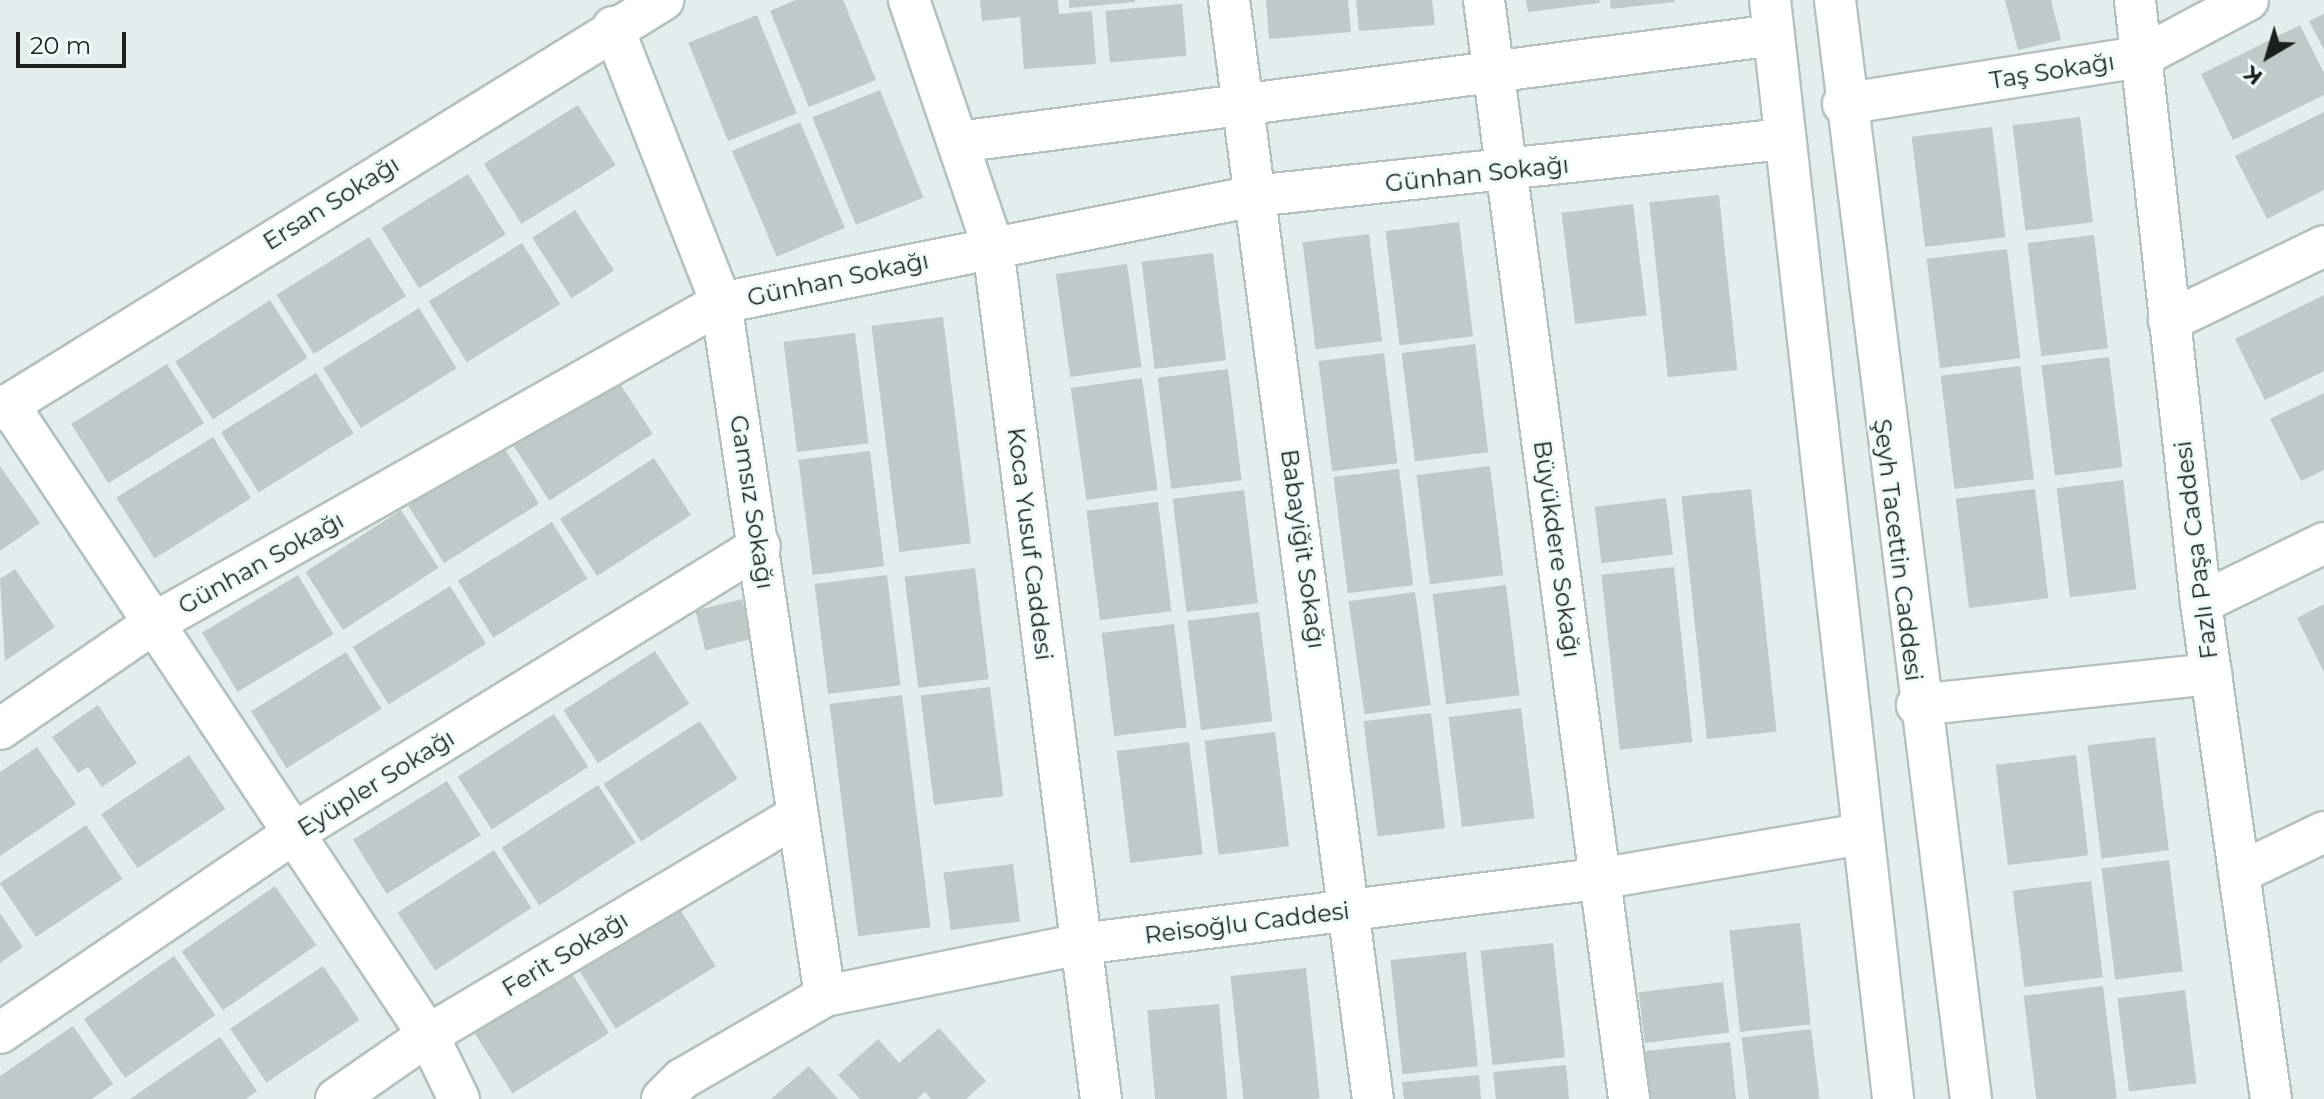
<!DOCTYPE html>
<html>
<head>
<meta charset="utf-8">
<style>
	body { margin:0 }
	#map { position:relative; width:2324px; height:1099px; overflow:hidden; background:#e2eded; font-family:Montserrat,sans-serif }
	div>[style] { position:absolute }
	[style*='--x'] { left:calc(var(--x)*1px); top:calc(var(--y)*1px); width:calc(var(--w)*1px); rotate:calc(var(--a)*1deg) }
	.building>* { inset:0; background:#bec9c9; transform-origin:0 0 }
	.roads { filter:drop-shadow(2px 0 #b5c0c0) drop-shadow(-2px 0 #b5c0c0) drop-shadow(0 2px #b5c0c0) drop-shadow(0 -2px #b5c0c0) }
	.minor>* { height:40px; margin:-20px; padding:0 20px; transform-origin:20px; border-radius:20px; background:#fff }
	span { translate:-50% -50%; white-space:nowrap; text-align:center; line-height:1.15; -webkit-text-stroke:6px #effbfb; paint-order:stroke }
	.street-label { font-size:24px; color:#1b1f1f }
	.north { position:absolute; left:2228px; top:16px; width:80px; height:80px; -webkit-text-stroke:6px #effbfb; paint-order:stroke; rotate:218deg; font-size:22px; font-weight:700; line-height:32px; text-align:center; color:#1b1f1f }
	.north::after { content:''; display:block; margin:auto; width:28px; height:36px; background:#1b1f1f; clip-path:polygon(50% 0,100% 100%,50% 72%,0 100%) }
	.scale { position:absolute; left:16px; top:32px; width:110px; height:36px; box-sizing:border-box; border:4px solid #1b1f1f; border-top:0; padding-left:10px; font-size:24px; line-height:28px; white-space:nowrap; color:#1b1f1f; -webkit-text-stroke:6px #effbfb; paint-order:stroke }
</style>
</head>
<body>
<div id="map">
	<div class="building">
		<i style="clip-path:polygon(796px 0,843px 0,876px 80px,809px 107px,770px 11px)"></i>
		<i style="clip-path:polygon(980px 0,1058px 0,1059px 14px,1092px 11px,1096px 64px,1024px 69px,1020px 17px,982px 21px)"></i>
		<i style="clip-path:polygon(1069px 0,1135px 0,1135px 2px,1069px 8px)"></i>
		<i style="clip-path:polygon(1266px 0,1348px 0,1351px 32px,1269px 39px)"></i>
		<i style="clip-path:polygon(1356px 0,1432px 0,1435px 25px,1359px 31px)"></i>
		<i style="clip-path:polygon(1526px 0,1599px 0,1600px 3px,1528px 12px)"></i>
		<i style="clip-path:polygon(1610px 0,1675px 0,1675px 2px,1611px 9px)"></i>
		<i style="clip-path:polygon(2005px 0,2051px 0,2061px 40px,2018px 50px)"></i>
		<i style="left:1182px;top:4px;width:52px;height:77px;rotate:85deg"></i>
		<i style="clip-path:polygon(2324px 14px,2324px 50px,2309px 21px)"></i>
		<i style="left:757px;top:15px;width:106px;height:74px;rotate:68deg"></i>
		<i style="clip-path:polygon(2300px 25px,2324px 73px,2324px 95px,2233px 140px,2201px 74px)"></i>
		<i style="left:880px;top:90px;width:116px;height:73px;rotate:68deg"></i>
		<i style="left:578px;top:105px;width:71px;height:111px;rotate:58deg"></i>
		<i style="clip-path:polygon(2324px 112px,2324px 190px,2267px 219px,2235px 156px)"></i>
		<i style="left:2080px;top:117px;width:106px;height:68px;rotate:83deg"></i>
		<i style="left:800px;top:122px;width:115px;height:74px;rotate:67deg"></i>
		<i style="left:1992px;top:127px;width:111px;height:81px;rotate:83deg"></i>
		<i style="left:468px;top:174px;width:71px;height:102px;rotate:58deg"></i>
		<i style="left:1719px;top:195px;width:176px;height:70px;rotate:84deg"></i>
		<i style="left:1633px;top:204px;width:112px;height:72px;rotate:83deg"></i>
		<i style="left:575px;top:210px;width:72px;height:51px;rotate:57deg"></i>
		<i style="left:1459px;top:222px;width:115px;height:74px;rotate:83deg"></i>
		<i style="left:1369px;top:234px;width:108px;height:67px;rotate:83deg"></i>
		<i style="left:2094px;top:235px;width:114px;height:67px;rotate:83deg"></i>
		<i style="left:369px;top:237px;width:70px;height:109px;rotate:58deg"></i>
		<i style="left:522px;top:243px;width:72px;height:110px;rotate:58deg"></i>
		<i style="left:2007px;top:249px;width:110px;height:81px;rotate:83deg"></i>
		<i style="left:1213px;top:253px;width:108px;height:72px;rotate:83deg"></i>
		<i style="left:1127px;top:264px;width:104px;height:72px;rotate:82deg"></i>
		<i style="clip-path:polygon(2324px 295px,2324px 371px,2265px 400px,2235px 339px)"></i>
		<i style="left:270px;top:300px;width:69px;height:113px;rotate:57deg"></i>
		<i style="left:419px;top:308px;width:71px;height:113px;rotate:58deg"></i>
		<i style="left:943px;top:317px;width:228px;height:72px;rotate:83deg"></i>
		<i style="left:855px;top:333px;width:111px;height:72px;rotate:83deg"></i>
		<i style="left:1475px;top:344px;width:109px;height:74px;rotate:83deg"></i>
		<i style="left:1384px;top:353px;width:111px;height:66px;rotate:83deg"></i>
		<i style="left:2109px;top:357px;width:111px;height:68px;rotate:83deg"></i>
		<i style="left:167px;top:364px;width:70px;height:113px;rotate:58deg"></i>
		<i style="left:2020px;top:366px;width:114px;height:80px;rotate:83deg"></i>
		<i style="left:1228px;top:369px;width:112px;height:71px;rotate:83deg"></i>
		<i style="left:316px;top:373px;width:71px;height:112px;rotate:58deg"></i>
		<i style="left:615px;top:376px;width:69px;height:123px;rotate:57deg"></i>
		<i style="left:1142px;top:378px;width:113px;height:72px;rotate:82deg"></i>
		<i style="clip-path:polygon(2324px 393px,2324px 470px,2301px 481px,2270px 419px)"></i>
		<i style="left:213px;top:437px;width:72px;height:114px;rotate:58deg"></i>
		<i style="left:503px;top:446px;width:68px;height:112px;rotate:58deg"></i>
		<i style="left:870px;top:451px;width:116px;height:72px;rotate:83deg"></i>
		<i style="left:654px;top:458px;width:68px;height:112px;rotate:57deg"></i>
		<i style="clip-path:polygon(0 466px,40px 523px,0 551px)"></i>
		<i style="left:1490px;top:466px;width:110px;height:74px;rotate:83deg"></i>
		<i style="left:1399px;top:469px;width:117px;height:66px;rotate:83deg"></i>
		<i style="left:2123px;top:480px;width:110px;height:67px;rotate:83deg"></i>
		<i style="left:1751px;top:489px;width:244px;height:70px;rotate:84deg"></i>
		<i style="left:2035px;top:489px;width:110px;height:80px;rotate:83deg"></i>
		<i style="left:1244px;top:490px;width:114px;height:72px;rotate:83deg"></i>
		<i style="left:1666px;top:498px;width:57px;height:72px;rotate:83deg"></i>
		<i style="left:1158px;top:502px;width:110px;height:72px;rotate:83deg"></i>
		<i style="left:401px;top:510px;width:69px;height:114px;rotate:57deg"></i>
		<i style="left:552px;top:522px;width:67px;height:111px;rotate:58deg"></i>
		<i style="left:1674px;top:567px;width:176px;height:73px;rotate:84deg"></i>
		<i style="left:975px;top:568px;width:112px;height:71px;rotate:83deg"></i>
		<i style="clip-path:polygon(15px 569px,55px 627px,5px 661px,0 579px)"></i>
		<i style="left:298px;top:575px;width:69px;height:112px;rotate:59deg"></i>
		<i style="left:887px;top:575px;width:111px;height:73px;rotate:83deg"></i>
		<i style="left:1506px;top:585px;width:111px;height:74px;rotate:83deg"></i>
		<i style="left:450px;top:586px;width:68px;height:115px;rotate:58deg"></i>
		<i style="left:1415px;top:592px;width:114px;height:67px;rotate:82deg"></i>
		<i style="left:742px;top:599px;width:41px;height:48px;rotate:76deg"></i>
		<i style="clip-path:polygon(2324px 604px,2324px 672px,2297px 618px)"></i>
		<i style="left:1259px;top:612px;width:110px;height:72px;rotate:83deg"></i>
		<i style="left:1174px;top:624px;width:104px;height:73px;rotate:83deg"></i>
		<i style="left:655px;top:651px;width:63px;height:109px;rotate:57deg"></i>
		<i style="left:346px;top:652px;width:67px;height:112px;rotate:58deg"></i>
		<i style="left:990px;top:687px;width:110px;height:70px;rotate:83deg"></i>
		<i style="left:902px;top:695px;width:234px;height:73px;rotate:83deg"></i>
		<i style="clip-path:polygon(98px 705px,137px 763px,102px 787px,88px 767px,78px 773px,52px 737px)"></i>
		<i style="left:1521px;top:708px;width:111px;height:73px;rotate:83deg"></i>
		<i style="left:1431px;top:713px;width:116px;height:68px;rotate:83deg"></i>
		<i style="left:554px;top:714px;width:63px;height:115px;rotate:57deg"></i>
		<i style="left:700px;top:721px;width:69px;height:115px;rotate:57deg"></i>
		<i style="left:1275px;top:732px;width:115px;height:71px;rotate:83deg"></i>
		<i style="left:2155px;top:737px;width:114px;height:68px;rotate:83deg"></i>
		<i style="left:1189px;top:742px;width:113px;height:73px;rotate:83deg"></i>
		<i style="clip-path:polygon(37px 747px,76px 804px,0 856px,0 772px)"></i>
		<i style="left:189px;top:755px;width:65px;height:106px;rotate:56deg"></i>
		<i style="left:2076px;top:755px;width:101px;height:81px;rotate:83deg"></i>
		<i style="left:447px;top:781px;width:64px;height:111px;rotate:58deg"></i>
		<i style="left:598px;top:785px;width:69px;height:115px;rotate:57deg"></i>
		<i style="left:86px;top:825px;width:65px;height:104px;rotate:56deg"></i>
		<i style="left:494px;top:850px;width:69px;height:115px;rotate:57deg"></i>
		<i style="left:2169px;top:860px;width:112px;height:68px;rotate:83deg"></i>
		<i style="left:1013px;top:864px;width:58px;height:70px;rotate:83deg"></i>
		<i style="left:2091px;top:881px;width:97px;height:79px;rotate:83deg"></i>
		<i style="left:275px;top:886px;width:72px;height:114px;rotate:55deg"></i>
		<i style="left:678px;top:906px;width:71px;height:118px;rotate:58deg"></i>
		<i style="clip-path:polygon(0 913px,23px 947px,0 963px)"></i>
		<i style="left:1800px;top:923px;width:102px;height:71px;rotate:84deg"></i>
		<i style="left:1553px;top:943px;width:115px;height:73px;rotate:84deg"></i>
		<i style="left:1466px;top:952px;width:115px;height:76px;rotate:84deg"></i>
		<i style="left:174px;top:956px;width:72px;height:110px;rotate:55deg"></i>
		<i style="left:323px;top:966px;width:65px;height:112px;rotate:56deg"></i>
		<i style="left:1306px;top:968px;width:131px;height:76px;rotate:84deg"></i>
		<i style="left:571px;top:972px;width:72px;height:114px;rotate:58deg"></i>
		<i style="left:1723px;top:982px;width:51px;height:85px;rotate:83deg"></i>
		<i style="left:2103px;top:986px;width:113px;height:80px;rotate:83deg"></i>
		<i style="left:2185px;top:990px;width:94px;height:68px;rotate:83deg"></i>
		<i style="left:1219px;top:1004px;width:95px;height:72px;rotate:85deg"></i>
		<i style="clip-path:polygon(73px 1026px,113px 1084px,92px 1099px,0 1099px,0 1076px)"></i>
		<i style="clip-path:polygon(939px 1028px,986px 1081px,966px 1099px,931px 1099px,925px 1092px,917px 1099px,860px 1099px,838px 1075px,878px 1039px,899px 1063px)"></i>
		<i style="left:1811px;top:1029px;width:70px;height:70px;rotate:83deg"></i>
		<i style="clip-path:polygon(220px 1037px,257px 1091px,246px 1099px,130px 1099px)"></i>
		<i style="clip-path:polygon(1730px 1042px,1736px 1099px,1650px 1099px,1645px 1051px)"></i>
		<i style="clip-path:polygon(1566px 1065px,1569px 1099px,1496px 1099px,1493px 1072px)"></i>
		<i style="clip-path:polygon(809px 1066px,838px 1099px,771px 1099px)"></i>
		<i style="clip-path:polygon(1479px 1075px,1481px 1099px,1404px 1099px,1402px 1082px)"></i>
	</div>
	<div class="roads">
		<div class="minor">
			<i style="--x:909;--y:0;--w:261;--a:71.2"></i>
			<i style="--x:993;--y:247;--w:859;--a:82.78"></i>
			<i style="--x:1229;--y:0;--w:1108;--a:82.54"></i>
			<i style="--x:1484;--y:0;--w:1109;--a:82.48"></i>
			<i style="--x:1770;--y:0;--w:1106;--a:83.61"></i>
			<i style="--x:1835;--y:0;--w:1107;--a:82.95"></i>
			<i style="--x:2135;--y:0;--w:607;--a:83.75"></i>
			<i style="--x:2201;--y:603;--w:501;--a:81.97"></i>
			<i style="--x:613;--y:27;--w:296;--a:68.6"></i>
			<i style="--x:721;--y:303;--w:701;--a:81.47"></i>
			<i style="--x:1843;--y:104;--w:302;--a:-9"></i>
			<i style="--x:2141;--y:57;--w:121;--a:-28"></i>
			<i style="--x:958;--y:142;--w:823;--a:-7.47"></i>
			<i style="--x:2169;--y:321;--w:172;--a:-25.8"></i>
			<i style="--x:8;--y:404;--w:758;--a:56.35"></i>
			<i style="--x:428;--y:1035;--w:71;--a:64.2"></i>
			<i style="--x:0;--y:410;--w:780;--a:-31.73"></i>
			<i style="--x:2201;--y:603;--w:137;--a:-26"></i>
			<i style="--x:1917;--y:705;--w:296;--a:-6"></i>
			<i style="--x:0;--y:729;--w:187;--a:-34.5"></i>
			<i style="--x:154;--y:623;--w:651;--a:-29.44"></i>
			<i style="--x:721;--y:303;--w:544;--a:-11.35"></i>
			<i style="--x:1254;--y:196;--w:533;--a:-6.14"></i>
			<i style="--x:2239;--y:873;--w:94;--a:-25.8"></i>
			<i style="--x:0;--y:1033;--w:356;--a:-34.2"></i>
			<i style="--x:294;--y:833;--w:547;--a:-31.63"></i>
			<i style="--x:336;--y:1099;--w:112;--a:-34.8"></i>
			<i style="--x:428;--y:1035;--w:430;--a:-30.7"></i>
			<i style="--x:662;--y:1099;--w:28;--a:-45"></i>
			<i style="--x:682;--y:1079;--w:165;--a:-30.1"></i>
			<i style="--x:825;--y:996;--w:261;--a:-11.5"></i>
			<i style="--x:1081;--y:944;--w:527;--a:-7.19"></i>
			<i style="--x:1604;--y:878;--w:262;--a:-9.7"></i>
		</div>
	</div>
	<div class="street-label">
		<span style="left:2052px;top:71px;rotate:-9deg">Taş Sokağı</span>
		<span style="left:1477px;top:174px;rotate:-6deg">Günhan Sokağı</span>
		<span style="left:331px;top:203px;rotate:-32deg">Ersan Sokağı</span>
		<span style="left:838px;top:279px;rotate:-12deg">Günhan Sokağı</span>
		<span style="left:752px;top:502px;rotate:81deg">Gamsız Sokağı</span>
		<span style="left:1030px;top:544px;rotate:83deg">Koca Yusuf Caddesi</span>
		<span style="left:1303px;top:549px;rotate:82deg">Babayiğit Sokağı</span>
		<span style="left:1557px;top:549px;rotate:82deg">Büyükdere Sokağı</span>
		<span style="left:1898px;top:550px;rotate:83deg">Şeyh Tacettin Caddesi</span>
		<span style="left:2196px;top:550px;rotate:-97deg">Fazlı Paşa Caddesi</span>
		<span style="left:261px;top:563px;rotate:-29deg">Günhan Sokağı</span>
		<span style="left:376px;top:783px;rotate:-32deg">Eyüpler Sokağı</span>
		<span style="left:1247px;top:923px;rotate:-7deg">Reisoğlu Caddesi</span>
		<span style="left:565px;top:954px;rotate:-31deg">Ferit Sokağı</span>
	</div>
	<div class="north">K</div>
	<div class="scale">20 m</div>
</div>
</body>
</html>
